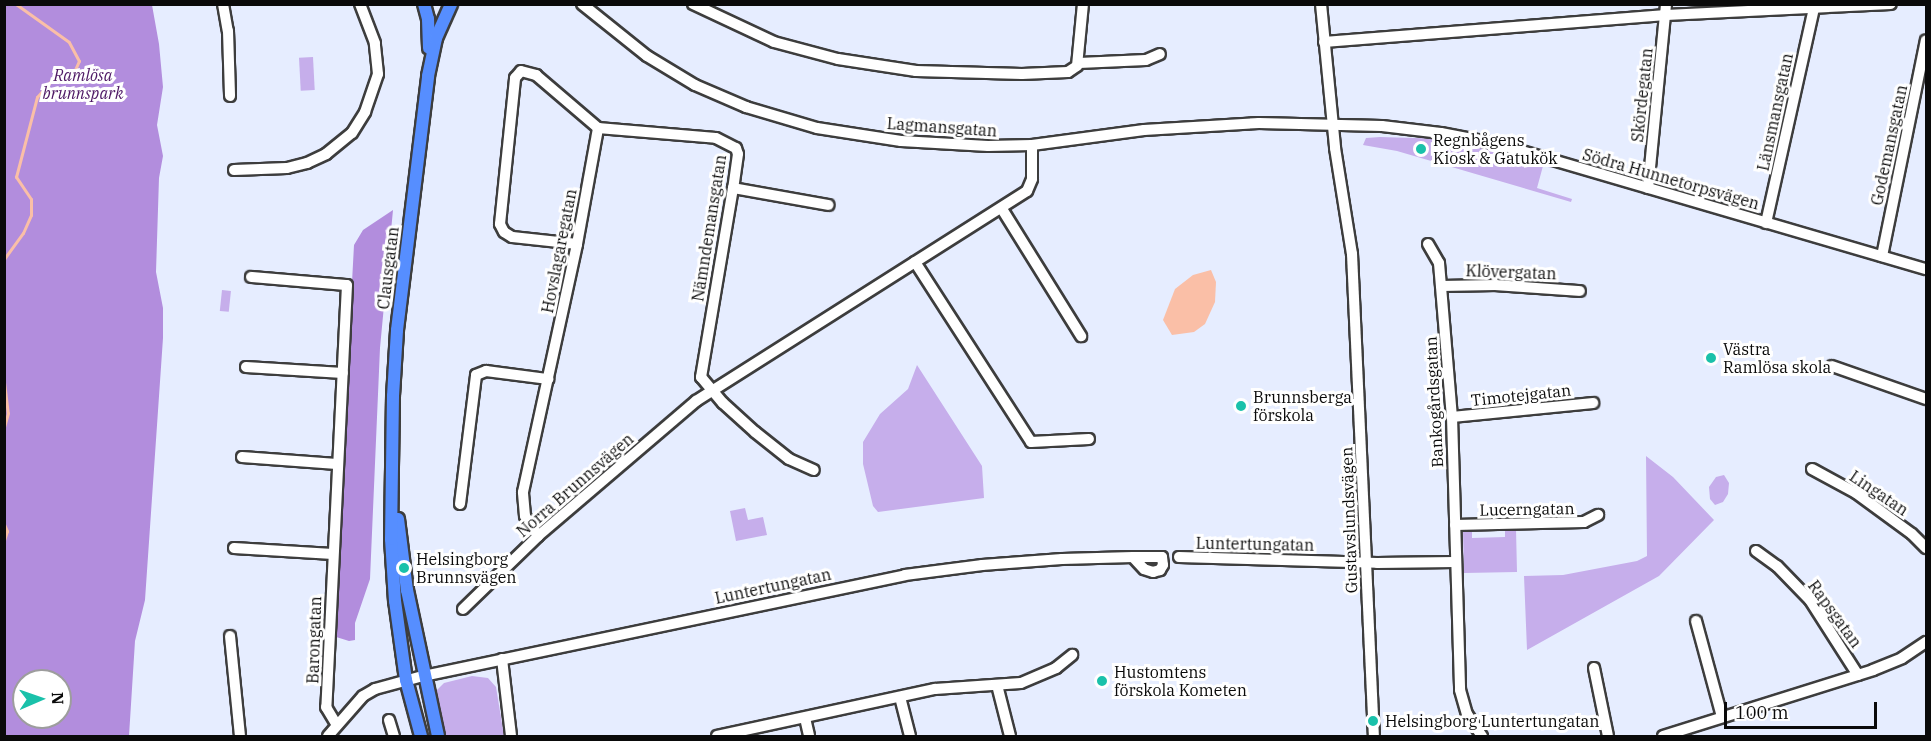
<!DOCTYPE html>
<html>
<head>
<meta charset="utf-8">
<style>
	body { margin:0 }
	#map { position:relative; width:1931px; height:741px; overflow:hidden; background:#e6edff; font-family:"IBM Plex Serif",serif }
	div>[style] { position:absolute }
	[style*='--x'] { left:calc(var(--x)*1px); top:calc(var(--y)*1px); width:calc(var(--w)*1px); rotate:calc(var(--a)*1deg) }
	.green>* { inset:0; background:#c6aeeb; transform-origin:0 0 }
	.forest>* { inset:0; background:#b28ddd }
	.water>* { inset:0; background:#fabfa7 }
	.stream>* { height:3px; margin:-1.5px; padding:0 1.5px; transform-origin:1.5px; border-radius:1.5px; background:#fabfa7 }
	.roads { filter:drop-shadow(2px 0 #3d3d3d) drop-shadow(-2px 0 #3d3d3d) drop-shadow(0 2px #3d3d3d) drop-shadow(0 -2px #3d3d3d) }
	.minor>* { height:10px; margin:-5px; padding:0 5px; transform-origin:5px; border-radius:5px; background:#fff }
	.major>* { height:12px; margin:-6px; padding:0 6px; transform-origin:6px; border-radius:6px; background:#568eff }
	.dots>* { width:16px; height:16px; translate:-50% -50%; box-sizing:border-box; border:3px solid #fff; border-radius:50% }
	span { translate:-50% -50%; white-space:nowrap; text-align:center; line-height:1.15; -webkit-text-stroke:6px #fff; paint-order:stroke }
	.park-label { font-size:16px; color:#4d1764; font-style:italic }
	.street-label { font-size:16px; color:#0a0a0a }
	.poi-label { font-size:16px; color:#0a0a0a }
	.left { translate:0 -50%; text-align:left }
	.frame { position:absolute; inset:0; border:6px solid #0a0a0a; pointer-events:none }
	.north { position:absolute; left:12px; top:669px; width:60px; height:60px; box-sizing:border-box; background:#fff; border:2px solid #9d9d9d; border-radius:50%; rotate:88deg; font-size:16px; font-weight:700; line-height:24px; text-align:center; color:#0a0a0a }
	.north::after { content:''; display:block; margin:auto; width:21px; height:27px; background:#1ac1aa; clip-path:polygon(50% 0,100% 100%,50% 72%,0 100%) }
	.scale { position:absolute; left:1724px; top:702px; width:153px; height:27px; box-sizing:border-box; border:3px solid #0a0a0a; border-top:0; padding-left:8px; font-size:18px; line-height:21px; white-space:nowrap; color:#0a0a0a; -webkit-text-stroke:4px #fff; paint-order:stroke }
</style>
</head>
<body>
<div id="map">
	<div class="green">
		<i style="left:313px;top:57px;width:33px;height:14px;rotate:87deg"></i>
		<i style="clip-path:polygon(1380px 137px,1447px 139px,1544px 163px,1552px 168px,1543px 166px,1537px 188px,1572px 199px,1571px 202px,1397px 151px,1363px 145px,1366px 138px)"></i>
		<i style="left:222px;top:290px;width:9px;height:21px;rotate:6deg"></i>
		<i style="clip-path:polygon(917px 365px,982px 466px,984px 498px,878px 512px,873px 506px,863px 464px,863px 442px,880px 414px,908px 389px)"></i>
		<i style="clip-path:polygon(1646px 456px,1673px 477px,1714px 520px,1659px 576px,1527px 650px,1524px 576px,1563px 575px,1637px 561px,1647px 556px)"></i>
		<i style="clip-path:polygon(1724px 475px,1729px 483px,1728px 494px,1723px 502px,1715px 505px,1710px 499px,1709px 487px,1716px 477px)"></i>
		<i style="clip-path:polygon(745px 508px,748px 520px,763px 517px,767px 535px,736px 541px,730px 511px)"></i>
		<i style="clip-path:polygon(1505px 529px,1516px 529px,1517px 572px,1464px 573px,1463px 530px,1472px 530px,1472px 538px,1505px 537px)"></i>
		<i style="clip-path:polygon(472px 676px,488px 678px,496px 687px,504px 736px,442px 736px,433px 694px,444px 683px)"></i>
	</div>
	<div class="forest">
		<i style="clip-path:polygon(evenodd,4px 5px,152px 5px,159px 44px,163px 87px,157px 125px,163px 156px,159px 178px,156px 272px,163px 308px,163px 338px,145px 600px,135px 641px,129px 736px,5px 736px,4px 5px,24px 681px,60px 681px,60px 717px,24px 717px,24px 681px)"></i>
		<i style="clip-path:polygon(393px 210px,380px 348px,370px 579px,355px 623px,355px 640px,349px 641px,333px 636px,354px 245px,363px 230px)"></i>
	</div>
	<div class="water">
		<i style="clip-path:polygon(1211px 270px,1216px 282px,1215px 302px,1205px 324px,1194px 332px,1172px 335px,1163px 320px,1175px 289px,1193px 275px)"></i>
	</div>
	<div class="stream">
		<i style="--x:4;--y:259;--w:32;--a:-54"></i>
		<i style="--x:23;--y:233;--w:20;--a:-66"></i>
		<i style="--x:31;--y:215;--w:16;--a:-90"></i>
		<i style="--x:31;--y:199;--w:27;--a:-124"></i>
		<i style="--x:16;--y:177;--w:83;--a:-75.3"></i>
		<i style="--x:37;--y:97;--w:21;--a:-49"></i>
		<i style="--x:51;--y:81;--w:19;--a:0"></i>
		<i style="--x:70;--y:81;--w:22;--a:-66"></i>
		<i style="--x:79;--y:61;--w:21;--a:-118"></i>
		<i style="--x:69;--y:42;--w:65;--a:-144.4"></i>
		<i style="--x:4;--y:382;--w:31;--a:83"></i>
		<i style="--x:8;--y:413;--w:15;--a:106"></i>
		<i style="--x:4;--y:524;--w:8;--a:67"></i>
		<i style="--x:7;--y:531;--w:9;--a:108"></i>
	</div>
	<div class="roads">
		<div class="minor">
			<i style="--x:223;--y:4;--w:27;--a:80"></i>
			<i style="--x:228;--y:31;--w:65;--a:88.2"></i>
			<i style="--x:582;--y:4;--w:83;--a:38.7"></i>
			<i style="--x:647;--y:56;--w:56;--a:31.1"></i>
			<i style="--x:695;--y:85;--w:56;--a:23.3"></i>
			<i style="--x:746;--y:107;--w:74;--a:16.5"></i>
			<i style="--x:817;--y:128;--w:85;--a:8.8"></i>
			<i style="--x:901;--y:141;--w:87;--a:3.3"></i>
			<i style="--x:988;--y:146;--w:44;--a:-1.3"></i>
			<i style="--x:1032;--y:145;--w:113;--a:-7.6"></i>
			<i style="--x:1144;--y:130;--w:115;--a:-3.5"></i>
			<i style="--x:1259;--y:123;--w:123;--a:1.4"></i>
			<i style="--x:1382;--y:126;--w:59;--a:6.8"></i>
			<i style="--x:1441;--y:133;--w:58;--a:10.9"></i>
			<i style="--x:1498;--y:144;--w:446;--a:16.3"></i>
			<i style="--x:693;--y:4;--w:89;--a:25.1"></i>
			<i style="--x:774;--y:42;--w:66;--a:14.9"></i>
			<i style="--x:838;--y:59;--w:79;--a:8.7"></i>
			<i style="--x:916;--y:71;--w:106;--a:1.6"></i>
			<i style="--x:1022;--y:74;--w:46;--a:-2.5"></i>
			<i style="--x:1068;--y:72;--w:11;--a:-34"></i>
			<i style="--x:1077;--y:66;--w:62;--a:-84.5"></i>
			<i style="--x:1321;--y:4;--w:145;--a:84.4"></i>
			<i style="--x:1335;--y:148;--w:107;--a:80.9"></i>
			<i style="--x:1352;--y:254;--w:483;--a:87.4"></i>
			<i style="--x:1324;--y:42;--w:343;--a:-4.5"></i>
			<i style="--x:1666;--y:15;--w:225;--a:-2.8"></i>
			<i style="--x:1079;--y:63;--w:67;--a:-2.6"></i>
			<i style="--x:1146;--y:60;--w:15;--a:-23"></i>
			<i style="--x:234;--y:170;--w:53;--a:-2.2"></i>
			<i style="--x:287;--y:168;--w:21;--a:-14"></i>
			<i style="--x:307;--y:163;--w:21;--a:-25"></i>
			<i style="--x:326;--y:154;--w:33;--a:-39"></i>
			<i style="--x:352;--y:133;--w:25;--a:-58"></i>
			<i style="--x:365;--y:112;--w:40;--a:-71.1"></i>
			<i style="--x:378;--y:74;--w:31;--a:-96"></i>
			<i style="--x:375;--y:43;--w:42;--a:-111"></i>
			<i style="--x:733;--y:188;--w:97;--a:10.1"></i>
			<i style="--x:1648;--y:188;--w:185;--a:-84.4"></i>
			<i style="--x:1002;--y:209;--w:150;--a:58.1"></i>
			<i style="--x:1766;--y:223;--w:220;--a:-77.4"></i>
			<i style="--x:577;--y:244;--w:65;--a:-173.9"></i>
			<i style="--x:512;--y:237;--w:9;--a:-148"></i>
			<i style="--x:504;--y:232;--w:9;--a:-117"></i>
			<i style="--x:500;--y:224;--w:147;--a:-84.1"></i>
			<i style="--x:515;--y:78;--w:9;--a:-49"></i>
			<i style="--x:521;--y:71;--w:16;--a:15"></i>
			<i style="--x:536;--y:75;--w:82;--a:40.5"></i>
			<i style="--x:598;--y:128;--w:118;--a:4.8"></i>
			<i style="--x:716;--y:138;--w:22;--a:27"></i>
			<i style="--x:736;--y:148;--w:6;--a:72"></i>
			<i style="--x:738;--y:154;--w:34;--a:98"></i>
			<i style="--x:733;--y:188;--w:192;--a:99.6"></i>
			<i style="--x:701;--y:377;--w:34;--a:50"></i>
			<i style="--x:723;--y:403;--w:43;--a:42.2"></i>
			<i style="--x:755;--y:432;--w:43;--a:38.5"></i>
			<i style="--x:789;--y:459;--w:27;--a:24"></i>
			<i style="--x:1428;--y:244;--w:22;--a:60"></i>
			<i style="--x:1439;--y:263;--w:155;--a:85.2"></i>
			<i style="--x:1452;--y:417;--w:273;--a:88.3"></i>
			<i style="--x:1460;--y:690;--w:25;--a:74"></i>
			<i style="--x:1467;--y:714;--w:27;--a:56"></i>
			<i style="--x:1882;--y:256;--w:220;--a:-78.5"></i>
			<i style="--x:915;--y:262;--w:214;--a:57.2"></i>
			<i style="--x:1031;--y:442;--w:58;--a:-3"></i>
			<i style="--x:251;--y:277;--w:96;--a:4.8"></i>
			<i style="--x:347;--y:285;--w:423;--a:92.8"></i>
			<i style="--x:326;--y:707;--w:21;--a:59"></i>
			<i style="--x:1441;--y:286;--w:55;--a:-1"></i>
			<i style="--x:1496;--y:285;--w:84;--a:4.1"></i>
			<i style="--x:1832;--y:366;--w:100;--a:19.3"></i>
			<i style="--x:246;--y:367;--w:97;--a:3.5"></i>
			<i style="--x:1452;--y:417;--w:142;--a:-5.7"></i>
			<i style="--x:242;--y:457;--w:95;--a:4.2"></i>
			<i style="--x:1812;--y:469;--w:50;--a:28.6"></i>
			<i style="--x:1856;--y:493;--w:69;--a:36.2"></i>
			<i style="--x:1912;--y:534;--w:20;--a:45"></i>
			<i style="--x:460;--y:504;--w:130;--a:-82.9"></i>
			<i style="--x:476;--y:375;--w:11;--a:-22"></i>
			<i style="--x:486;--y:371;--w:63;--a:7.4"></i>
			<i style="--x:1455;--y:525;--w:129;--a:-1.3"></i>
			<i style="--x:1584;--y:522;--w:16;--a:-27"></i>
			<i style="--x:538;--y:536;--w:24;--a:-123"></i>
			<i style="--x:525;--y:516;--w:24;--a:-95"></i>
			<i style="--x:523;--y:492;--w:254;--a:-77.7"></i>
			<i style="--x:577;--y:244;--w:118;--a:-79.7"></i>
			<i style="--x:234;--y:548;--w:99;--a:3.5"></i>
			<i style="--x:1756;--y:551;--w:26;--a:36"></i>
			<i style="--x:1777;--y:566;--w:47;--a:45.9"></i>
			<i style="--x:1810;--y:600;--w:89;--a:57.4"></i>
			<i style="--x:1179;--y:557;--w:198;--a:1.7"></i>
			<i style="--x:1377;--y:563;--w:78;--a:-0.7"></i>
			<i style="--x:463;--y:609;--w:105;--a:-44.2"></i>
			<i style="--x:538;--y:536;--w:208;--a:-40.5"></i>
			<i style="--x:696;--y:401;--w:392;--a:-32.4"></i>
			<i style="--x:1027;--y:191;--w:13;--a:-67"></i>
			<i style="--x:1032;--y:179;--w:34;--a:-90"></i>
			<i style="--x:1696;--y:621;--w:99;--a:74.8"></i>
			<i style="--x:230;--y:636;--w:100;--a:84.3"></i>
			<i style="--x:502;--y:659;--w:78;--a:83.3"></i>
			<i style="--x:1594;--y:668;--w:69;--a:78.4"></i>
			<i style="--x:997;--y:685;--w:53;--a:75.7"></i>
			<i style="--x:900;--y:697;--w:40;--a:75.6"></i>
			<i style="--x:805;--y:718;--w:18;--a:77"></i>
			<i style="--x:389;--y:720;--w:17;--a:73"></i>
			<i style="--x:328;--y:736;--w:53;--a:-48.8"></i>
			<i style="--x:363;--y:696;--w:14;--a:-30"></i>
			<i style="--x:375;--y:689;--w:50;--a:-15.2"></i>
			<i style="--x:423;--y:676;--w:492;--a:-11.8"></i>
			<i style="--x:905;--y:575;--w:78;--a:-7.4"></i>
			<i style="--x:982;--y:565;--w:80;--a:-4.3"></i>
			<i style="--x:1062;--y:559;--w:71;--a:-1.6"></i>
			<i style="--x:1133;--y:557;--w:29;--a:0"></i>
			<i style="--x:1162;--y:557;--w:8;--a:83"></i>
			<i style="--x:1163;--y:565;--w:6;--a:121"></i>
			<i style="--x:1160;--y:570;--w:7;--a:164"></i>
			<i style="--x:1153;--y:572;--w:9;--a:-162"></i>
			<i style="--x:1144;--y:569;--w:16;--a:-133"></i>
			<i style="--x:717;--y:736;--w:223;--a:-12.2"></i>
			<i style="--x:935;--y:689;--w:86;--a:-4"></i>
			<i style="--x:1021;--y:683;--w:38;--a:-23"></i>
			<i style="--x:1056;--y:668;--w:21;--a:-39"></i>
			<i style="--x:1663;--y:736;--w:220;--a:-17.4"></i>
			<i style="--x:1873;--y:670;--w:31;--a:-22"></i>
			<i style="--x:1902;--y:658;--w:29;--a:-34"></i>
		</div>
		<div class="major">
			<i style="--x:424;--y:4;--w:16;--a:75"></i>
			<i style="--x:428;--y:19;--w:29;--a:88"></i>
			<i style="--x:398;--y:519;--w:72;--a:82.8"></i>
			<i style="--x:407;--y:590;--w:149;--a:78"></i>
			<i style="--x:421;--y:736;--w:58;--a:-105"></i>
			<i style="--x:406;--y:680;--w:80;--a:-97.9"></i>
			<i style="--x:395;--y:601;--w:62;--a:-93.7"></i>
			<i style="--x:391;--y:539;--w:143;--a:-89.2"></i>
			<i style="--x:393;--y:396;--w:66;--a:-86.5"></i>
			<i style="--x:397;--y:330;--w:256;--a:-83"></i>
			<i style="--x:428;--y:76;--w:39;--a:-78"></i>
			<i style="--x:436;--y:38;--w:37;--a:-66"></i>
		</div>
	</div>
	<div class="dots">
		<i style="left:1421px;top:149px;background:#1ac1aa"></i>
		<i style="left:1711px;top:358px;background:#1ac1aa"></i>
		<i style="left:1241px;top:406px;background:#1ac1aa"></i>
		<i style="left:404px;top:568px;background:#1ac1aa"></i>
		<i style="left:1102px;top:681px;background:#1ac1aa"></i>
		<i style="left:1373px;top:721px;background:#1ac1aa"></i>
	</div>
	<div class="park-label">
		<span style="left:83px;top:84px">Ramlösa<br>brunnspark</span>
	</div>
	<div class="street-label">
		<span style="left:1642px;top:95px;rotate:-84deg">Skördegatan</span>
		<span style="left:1775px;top:112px;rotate:-78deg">Länsmansgatan</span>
		<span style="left:942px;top:127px;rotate:4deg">Lagmansgatan</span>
		<span style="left:1889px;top:145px;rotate:-78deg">Godemansgatan</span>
		<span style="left:1671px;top:179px;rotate:16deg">Södra Hunnetorpsvägen</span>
		<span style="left:709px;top:228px;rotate:-81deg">Nämndemansgatan</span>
		<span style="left:559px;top:251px;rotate:-79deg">Hovslagaregatan</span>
		<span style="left:388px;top:268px;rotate:-83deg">Clausgatan</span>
		<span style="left:1511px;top:272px;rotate:2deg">Klövergatan</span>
		<span style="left:1521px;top:395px;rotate:-6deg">Timotejgatan</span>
		<span style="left:1434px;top:402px;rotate:-93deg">Bankogårdsgatan</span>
		<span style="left:575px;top:485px;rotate:-41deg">Norra Brunnsvägen</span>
		<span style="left:1879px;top:493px;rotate:34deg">Lingatan</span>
		<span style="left:1527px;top:509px;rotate:-1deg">Lucerngatan</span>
		<span style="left:1349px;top:520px;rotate:-92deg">Gustavslundsvägen</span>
		<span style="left:1255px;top:544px;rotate:1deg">Luntertungatan</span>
		<span style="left:773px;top:586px;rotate:-12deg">Luntertungatan</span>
		<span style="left:1835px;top:614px;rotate:54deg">Rapsgatan</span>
		<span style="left:314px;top:640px;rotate:-88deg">Barongatan</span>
	</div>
	<div class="poi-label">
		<span class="left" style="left:1433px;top:149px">Regnbågens<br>Kiosk &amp; Gatukök</span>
		<span class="left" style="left:1723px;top:358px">Västra<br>Ramlösa skola</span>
		<span class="left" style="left:1253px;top:406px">Brunnsberga<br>förskola</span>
		<span class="left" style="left:416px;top:568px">Helsingborg<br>Brunnsvägen</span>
		<span class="left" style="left:1114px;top:681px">Hustomtens<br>förskola Kometen</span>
		<span class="left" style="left:1385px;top:721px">Helsingborg Luntertungatan</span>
	</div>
	<div class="frame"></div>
	<div class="north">N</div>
	<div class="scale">100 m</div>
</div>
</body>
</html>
